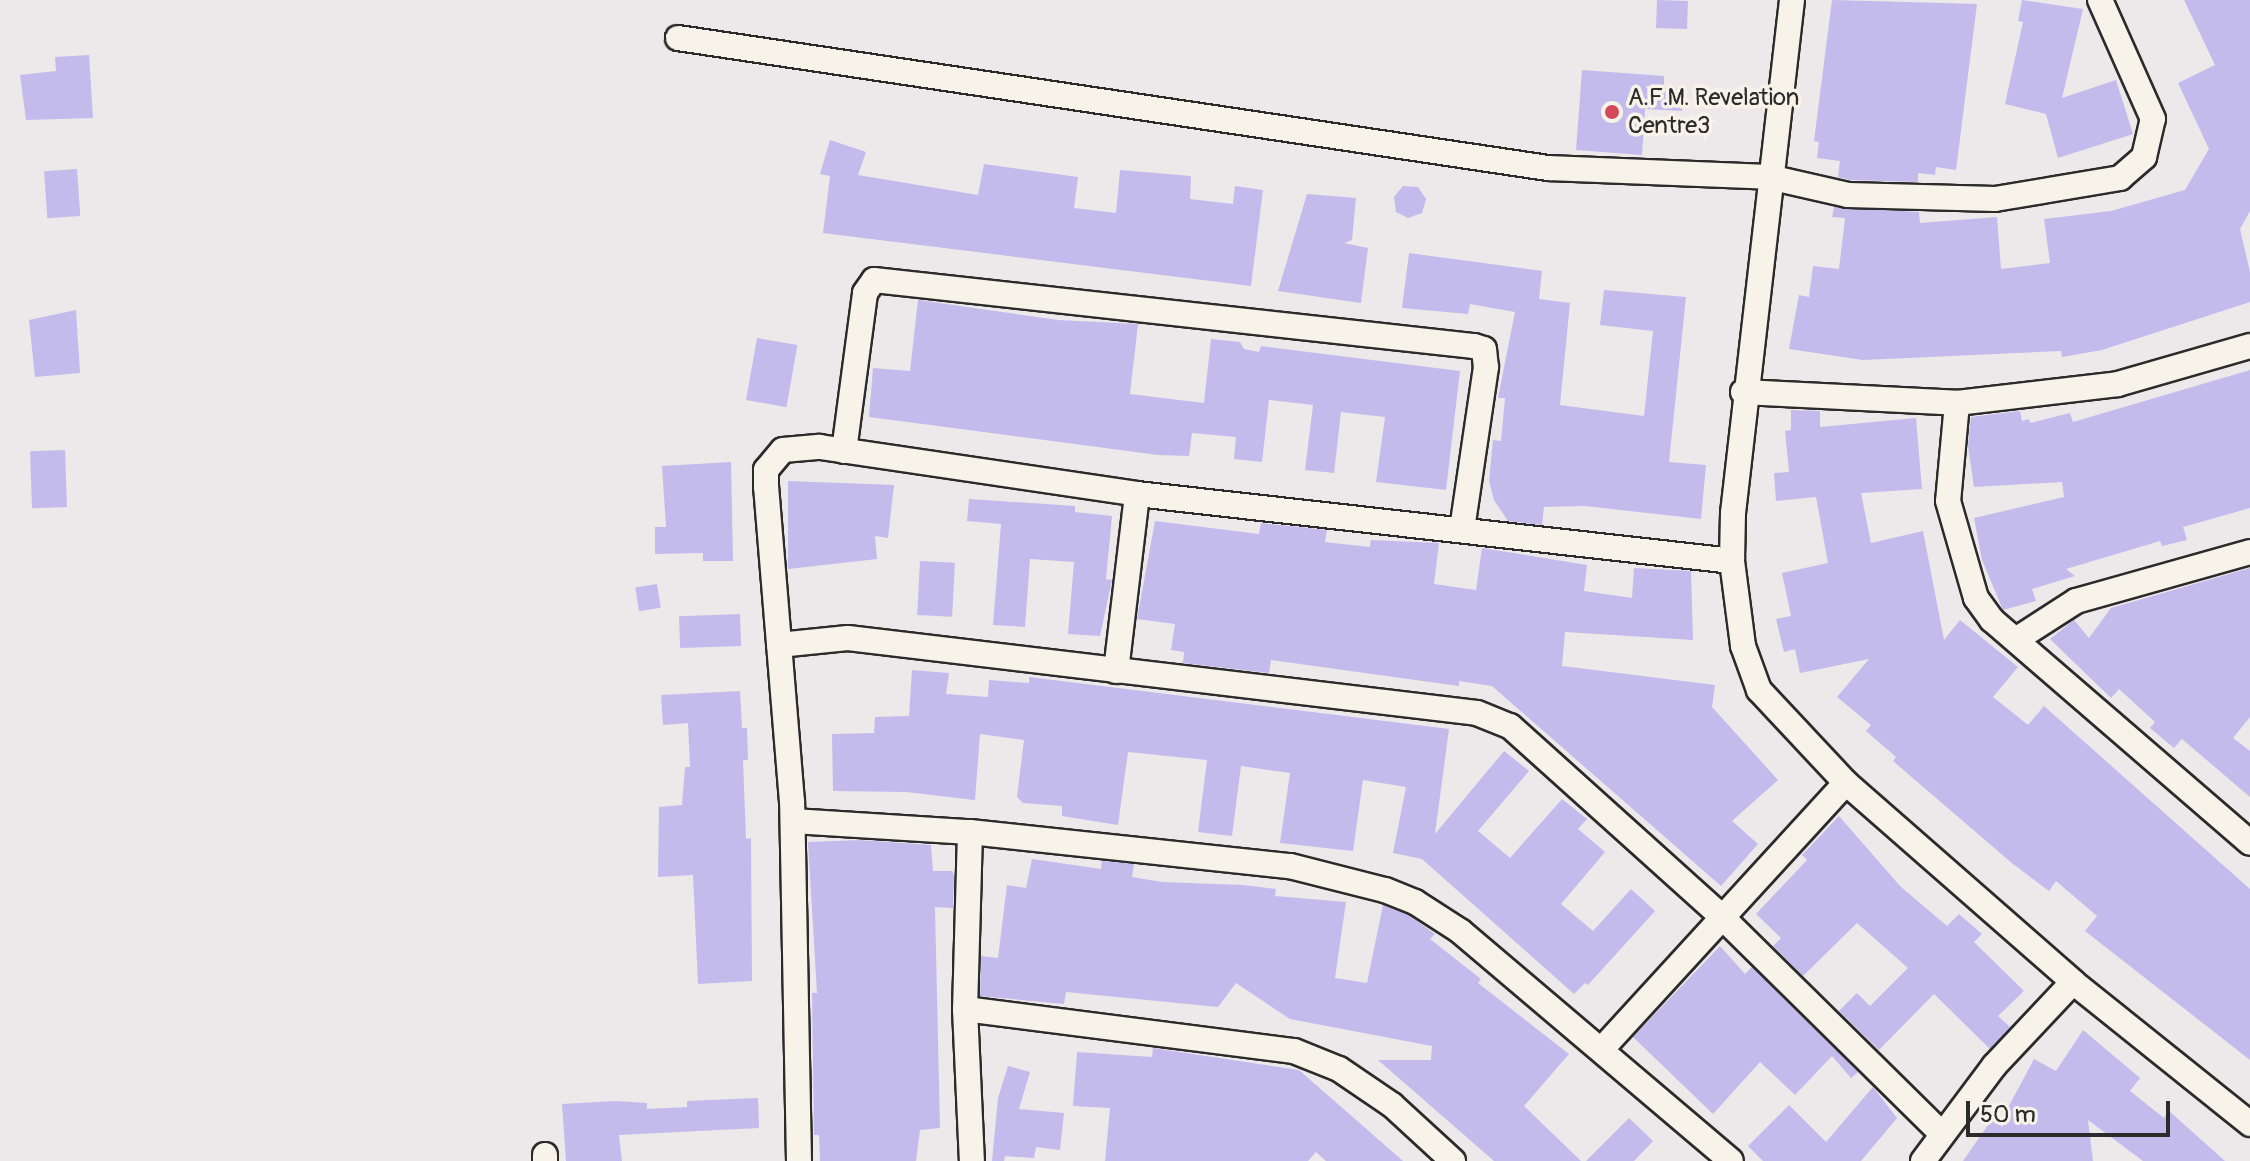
<!DOCTYPE html>
<html>
<head>
<meta charset="utf-8">
<style>
	body { margin:0 }
	#map { position:relative; width:2250px; height:1161px; overflow:hidden; background:#ede8e9; font-family:Pangolin,sans-serif }
	div>[style] { position:absolute }
	[style*='--x'] { left:calc(var(--x)*1px); top:calc(var(--y)*1px); width:calc(var(--w)*1px); rotate:calc(var(--a)*1deg) }
	.building>* { inset:0; background:#c4bbed; transform-origin:0 0 }
	.roads { filter:drop-shadow(2px 0 #2b2b2b) drop-shadow(-2px 0 #2b2b2b) drop-shadow(0 2px #2b2b2b) drop-shadow(0 -2px #2b2b2b) }
	.street>* { height:24px; margin:-12px; padding:0 12px; transform-origin:12px; border-radius:12px; background:#f7f3e8 }
	.dots>* { width:22px; height:22px; translate:-50% -50%; box-sizing:border-box; border:4px solid #f7f3e8; border-radius:50% }
	span { translate:-50% -50%; white-space:nowrap; text-align:center; line-height:1.15; -webkit-text-stroke:7px #f7f3e8; paint-order:stroke }
	.poi-label { font-size:24px; color:#2b2b2b }
	.left { translate:0 -50%; text-align:left }
	.scale { position:absolute; left:1966px; top:1101px; width:204px; height:36px; box-sizing:border-box; border:4px solid #2b2b2b; border-top:0; padding-left:10px; font-size:24px; line-height:28px; white-space:nowrap; color:#2b2b2b; -webkit-text-stroke:6px #f7f3e8; paint-order:stroke }
</style>
</head>
<body>
<div id="map">
	<div class="building">
		<i style="left:1657px;top:0;width:31px;height:28px;rotate:2deg"></i>
		<i style="clip-path:polygon(1832px 0,1977px 4px,1956px 170px,1936px 167px,1935px 175px,1918px 173px,1918px 182px,1850px 180px,1838px 177px,1840px 161px,1817px 158px,1819px 142px,1814px 141px)"></i>
		<i style="clip-path:polygon(2022px 0,2083px 9px,2062px 98px,2116px 80px,2133px 134px,2058px 158px,2046px 114px,2005px 104px,2023px 22px,2018px 21px)"></i>
		<i style="clip-path:polygon(2184px 0,2250px 0,2250px 211px,2240px 229px,2250px 272px,2250px 302px,2102px 350px,2062px 357px,2061px 351px,1863px 360px,1789px 349px,1799px 295px,1809px 297px,1813px 266px,1839px 269px,1845px 218px,1832px 217px,1834px 207px,1919px 212px,1920px 223px,1997px 217px,2001px 269px,2050px 263px,2044px 219px,2111px 211px,2185px 190px,2209px 149px,2178px 83px,2215px 65px)"></i>
		<i style="clip-path:polygon(89px 55px,93px 118px,26px 120px,20px 75px,56px 71px,55px 57px)"></i>
		<i style="clip-path:polygon(1582px 70px,1664px 76px,1664px 87px,1683px 88px,1682px 111px,1645px 109px,1642px 155px,1576px 150px)"></i>
		<i style="clip-path:polygon(830px 140px,866px 152px,858px 175px,978px 195px,984px 164px,1078px 177px,1074px 208px,1116px 213px,1120px 170px,1191px 176px,1190px 199px,1233px 204px,1235px 186px,1263px 190px,1251px 286px,823px 233px,830px 176px,820px 174px)"></i>
		<i style="left:77px;top:169px;width:47px;height:33px;rotate:86deg"></i>
		<i style="clip-path:polygon(1403px 186px,1418px 187px,1426px 199px,1422px 213px,1408px 218px,1396px 212px,1394px 197px)"></i>
		<i style="clip-path:polygon(1307px 194px,1356px 198px,1352px 240px,1344px 243px,1368px 248px,1361px 303px,1278px 291px)"></i>
		<i style="clip-path:polygon(1409px 253px,1542px 271px,1539px 299px,1570px 303px,1560px 405px,1644px 416px,1653px 331px,1600px 325px,1604px 290px,1686px 297px,1669px 462px,1706px 465px,1701px 519px,1585px 506px,1544px 507px,1542px 525px,1508px 521px,1494px 500px,1489px 481px,1493px 440px,1501px 441px,1505px 398px,1498px 398px,1515px 312px,1470px 304px,1468px 314px,1402px 308px)"></i>
		<i style="clip-path:polygon(918px 300px,1058px 320px,1138px 324px,1130px 394px,1204px 403px,1211px 339px,1240px 342px,1244px 349px,1259px 352px,1261px 346px,1460px 371px,1446px 490px,1376px 482px,1385px 417px,1341px 412px,1334px 473px,1305px 470px,1313px 405px,1269px 400px,1262px 462px,1234px 459px,1236px 437px,1192px 433px,1189px 456px,1158px 455px,869px 417px,873px 368px,910px 371px)"></i>
		<i style="clip-path:polygon(76px 310px,80px 373px,35px 377px,29px 320px)"></i>
		<i style="left:757px;top:338px;width:41px;height:63px;rotate:10deg"></i>
		<i style="clip-path:polygon(2250px 370px,2250px 508px,2183px 527px,2187px 540px,2162px 546px,2160px 541px,2066px 569px,2075px 576px,2032px 589px,2036px 601px,2003px 610px,1982px 560px,1974px 518px,2064px 497px,2062px 482px,1974px 487px,1968px 446px,1971px 417px,2020px 411px,2022px 421px,2029px 419px,2030px 423px,2070px 413px,2073px 422px)"></i>
		<i style="clip-path:polygon(1791px 410px,1820px 411px,1820px 427px,1916px 418px,1922px 489px,1861px 493px,1871px 543px,1923px 531px,1944px 640px,1960px 620px,2018px 667px,1993px 697px,2028px 725px,2044px 706px,2250px 889px,2250px 1060px,2085px 931px,2097px 916px,2056px 881px,2049px 891px,2013px 864px,1893px 761px,1896px 757px,1866px 731px,1871px 725px,1837px 697px,1869px 659px,1800px 673px,1795px 649px,1784px 652px,1776px 619px,1791px 616px,1782px 573px,1828px 563px,1816px 497px,1776px 501px,1774px 473px,1789px 472px,1785px 431px,1791px 430px)"></i>
		<i style="left:65px;top:450px;width:57px;height:35px;rotate:88deg"></i>
		<i style="clip-path:polygon(731px 462px,733px 561px,703px 561px,703px 553px,655px 554px,655px 527px,666px 527px,662px 466px)"></i>
		<i style="clip-path:polygon(788px 481px,894px 485px,888px 538px,875px 536px,877px 559px,788px 569px)"></i>
		<i style="clip-path:polygon(969px 499px,1075px 506px,1075px 512px,1112px 516px,1106px 579px,1112px 580px,1100px 636px,1068px 634px,1074px 562px,1030px 559px,1025px 627px,993px 625px,1001px 524px,967px 521px)"></i>
		<i style="clip-path:polygon(1155px 521px,1259px 534px,1261px 523px,1327px 530px,1325px 542px,1370px 547px,1371px 540px,1439px 543px,1434px 584px,1476px 590px,1482px 548px,1587px 565px,1584px 591px,1632px 598px,1634px 568px,1691px 571px,1693px 640px,1565px 632px,1562px 666px,1715px 685px,1712px 707px,1778px 780px,1732px 821px,1758px 844px,1721px 886px,1492px 686px,1459px 681px,1459px 686px,1271px 660px,1269px 673px,1183px 663px,1184px 652px,1171px 650px,1175px 624px,1137px 619px)"></i>
		<i style="left:920px;top:561px;width:35px;height:54px;rotate:3deg"></i>
		<i style="clip-path:polygon(2250px 568px,2250px 717px,2233px 738px,2250px 751px,2250px 797px,2182px 739px,2174px 748px,2150px 728px,2155px 722px,2119px 689px,2111px 698px,2050px 639px,2074px 620px,2089px 638px,2111px 608px)"></i>
		<i style="left:657px;top:584px;width:24px;height:22px;rotate:81deg"></i>
		<i style="left:740px;top:614px;width:32px;height:61px;rotate:88deg"></i>
		<i style="clip-path:polygon(912px 670px,949px 673px,946px 694px,988px 697px,989px 680px,1029px 683px,1029px 677px,1449px 729px,1435px 834px,1504px 751px,1529px 771px,1478px 831px,1510px 858px,1562px 799px,1587px 819px,1578px 829px,1605px 852px,1561px 904px,1593px 931px,1631px 889px,1655px 911px,1588px 985px,1585px 983px,1574px 994px,1422px 859px,1393px 853px,1406px 787px,1363px 780px,1353px 851px,1280px 843px,1290px 773px,1241px 766px,1232px 836px,1198px 832px,1207px 760px,1128px 752px,1118px 825px,1062px 816px,1062px 806px,1023px 803px,1017px 797px,1024px 740px,980px 734px,975px 800px,906px 792px,833px 791px,832px 734px,874px 733px,875px 717px,909px 716px)"></i>
		<i style="clip-path:polygon(740px 691px,742px 728px,747px 728px,748px 760px,743px 760px,746px 839px,751px 838px,752px 981px,698px 984px,693px 875px,658px 877px,659px 807px,682px 805px,685px 767px,690px 767px,688px 723px,663px 725px,661px 695px)"></i>
		<i style="clip-path:polygon(1839px 816px,1900px 886px,1947px 926px,1959px 914px,1982px 934px,1974px 942px,2024px 991px,1998px 1016px,2010px 1027px,1990px 1049px,1934px 994px,1879px 1050px,1839px 1011px,1857px 993px,1870px 1006px,1908px 968px,1857px 923px,1803px 976px,1773px 946px,1781px 938px,1756px 914px,1807px 860px,1802px 855px)"></i>
		<i style="clip-path:polygon(859px 840px,931px 845px,933px 871px,952px 871px,954px 876px,953px 908px,935px 907px,940px 1128px,920px 1130px,916px 1161px,820px 1161px,819px 1135px,814px 1135px,812px 993px,817px 993px,808px 842px)"></i>
		<i style="clip-path:polygon(1032px 859px,1101px 869px,1102px 861px,1134px 864px,1132px 877px,1162px 882px,1243px 885px,1276px 889px,1275px 896px,1346px 902px,1335px 978px,1367px 983px,1383px 905px,1408px 915px,1435px 934px,1430px 939px,1481px 979px,1478px 983px,1569px 1054px,1524px 1106px,1581px 1161px,1494px 1161px,1378px 1060px,1431px 1060px,1432px 1046px,1290px 1019px,1236px 983px,1218px 1007px,1066px 992px,1064px 1004px,980px 996px,981px 956px,998px 958px,1007px 885px,1026px 888px)"></i>
		<i style="clip-path:polygon(1720px 946px,1745px 974px,1752px 967px,1858px 1072px,1851px 1078px,1832px 1056px,1795px 1095px,1760px 1062px,1713px 1114px,1633px 1037px)"></i>
		<i style="clip-path:polygon(2083px 1030px,2140px 1078px,2130px 1091px,2164px 1118px,2169px 1111px,2225px 1161px,2143px 1161px,2088px 1120px,2093px 1161px,1963px 1161px,1995px 1115px,2002px 1119px,2034px 1059px,2056px 1071px)"></i>
		<i style="clip-path:polygon(1153px 1048px,1299px 1070px,1403px 1161px,1326px 1161px,1316px 1152px,1308px 1161px,1105px 1161px,1110px 1108px,1073px 1106px,1077px 1052px,1152px 1057px)"></i>
		<i style="clip-path:polygon(1008px 1066px,1030px 1072px,1019px 1109px,1064px 1113px,1060px 1150px,1036px 1147px,1034px 1158px,1005px 1156px,1004px 1161px,992px 1161px,998px 1098px)"></i>
		<i style="clip-path:polygon(1873px 1087px,1897px 1118px,1861px 1161px,1763px 1161px,1748px 1146px,1789px 1105px,1826px 1142px)"></i>
		<i style="clip-path:polygon(758px 1098px,759px 1128px,619px 1135px,622px 1161px,566px 1161px,562px 1104px,616px 1101px,647px 1103px,647px 1109px,687px 1107px,687px 1101px)"></i>
		<i style="clip-path:polygon(1629px 1118px,1653px 1141px,1634px 1161px,1586px 1161px)"></i>
	</div>
	<div class="roads">
		<div class="street">
			<i style="--x:1792;--y:0;--w:516;--a:96.56"></i>
			<i style="--x:1733;--y:513;--w:48;--a:91.2"></i>
			<i style="--x:1732;--y:561;--w:86;--a:82.6"></i>
			<i style="--x:1743;--y:646;--w:47;--a:70"></i>
			<i style="--x:1759;--y:690;--w:127;--a:46.9"></i>
			<i style="--x:1846;--y:783;--w:302;--a:41.2"></i>
			<i style="--x:2073;--y:982;--w:227;--a:38.7"></i>
			<i style="--x:678;--y:38;--w:880;--a:8.5"></i>
			<i style="--x:1548;--y:168;--w:221;--a:2.3"></i>
			<i style="--x:1769;--y:177;--w:81;--a:12.8"></i>
			<i style="--x:1848;--y:195;--w:147;--a:1.6"></i>
			<i style="--x:1995;--y:199;--w:127;--a:-9.5"></i>
			<i style="--x:2120;--y:178;--w:32;--a:-41"></i>
			<i style="--x:2144;--y:157;--w:39;--a:-77"></i>
			<i style="--x:2153;--y:119;--w:130;--a:-114"></i>
			<i style="--x:1743;--y:392;--w:214;--a:2.9"></i>
			<i style="--x:1957;--y:403;--w:162;--a:-6.7"></i>
			<i style="--x:2118;--y:384;--w:137;--a:-16.1"></i>
			<i style="--x:1957;--y:403;--w:98;--a:95.2"></i>
			<i style="--x:1948;--y:501;--w:101;--a:73.9"></i>
			<i style="--x:1976;--y:598;--w:27;--a:54"></i>
			<i style="--x:1992;--y:620;--w:341;--a:40.8"></i>
			<i style="--x:844;--y:451;--w:159;--a:-82.4"></i>
			<i style="--x:865;--y:293;--w:16;--a:-55"></i>
			<i style="--x:874;--y:280;--w:604;--a:6.28"></i>
			<i style="--x:1474;--y:346;--w:10;--a:17"></i>
			<i style="--x:1484;--y:349;--w:18;--a:84"></i>
			<i style="--x:1486;--y:367;--w:164;--a:98.4"></i>
			<i style="--x:2017;--y:639;--w:70;--a:-32.8"></i>
			<i style="--x:2076;--y:601;--w:181;--a:-15.7"></i>
			<i style="--x:779;--y:645;--w:69;--a:-5.8"></i>
			<i style="--x:848;--y:638;--w:633;--a:6.8"></i>
			<i style="--x:1477;--y:713;--w:35;--a:22"></i>
			<i style="--x:1510;--y:726;--w:285;--a:42"></i>
			<i style="--x:1722;--y:917;--w:308;--a:44.6"></i>
			<i style="--x:1116;--y:671;--w:178;--a:-83.2"></i>
			<i style="--x:793;--y:821;--w:177;--a:3.6"></i>
			<i style="--x:970;--y:832;--w:322;--a:6.1"></i>
			<i style="--x:1290;--y:866;--w:98;--a:14.2"></i>
			<i style="--x:1385;--y:890;--w:32;--a:22"></i>
			<i style="--x:1415;--y:902;--w:54;--a:32.8"></i>
			<i style="--x:1460;--y:931;--w:355;--a:40.3"></i>
			<i style="--x:970;--y:832;--w:177;--a:91.6"></i>
			<i style="--x:965;--y:1009;--w:152;--a:87.4"></i>
			<i style="--x:965;--y:1009;--w:332;--a:7.3"></i>
			<i style="--x:1294;--y:1051;--w:48;--a:21.8"></i>
			<i style="--x:1339;--y:1069;--w:64;--a:34.2"></i>
			<i style="--x:1392;--y:1105;--w:83;--a:42.6"></i>
			<i style="--x:1601;--y:1050;--w:362;--a:-47.5"></i>
			<i style="--x:545;--y:1155;--w:6;--a:90"></i>
			<i style="--x:799;--y:1161;--w:359;--a:-91.1"></i>
			<i style="--x:792;--y:802;--w:316;--a:-94.7"></i>
			<i style="--x:766;--y:487;--w:17;--a:-90"></i>
			<i style="--x:766;--y:470;--w:26;--a:-50"></i>
			<i style="--x:783;--y:450;--w:37;--a:-5"></i>
			<i style="--x:820;--y:447;--w:320;--a:8.4"></i>
			<i style="--x:1137;--y:494;--w:599;--a:6.42"></i>
			<i style="--x:1923;--y:1161;--w:119;--a:-53.2"></i>
			<i style="--x:1994;--y:1066;--w:115;--a:-46.8"></i>
		</div>
	</div>
	<div class="dots">
		<i style="left:1612px;top:112px;background:#d1495b"></i>
	</div>
	<div class="poi-label">
		<span class="left" style="left:1628px;top:112px">A.F.M. Revelation<br>Centre3</span>
	</div>
	<div class="scale">50 m</div>
</div>
</body>
</html>
